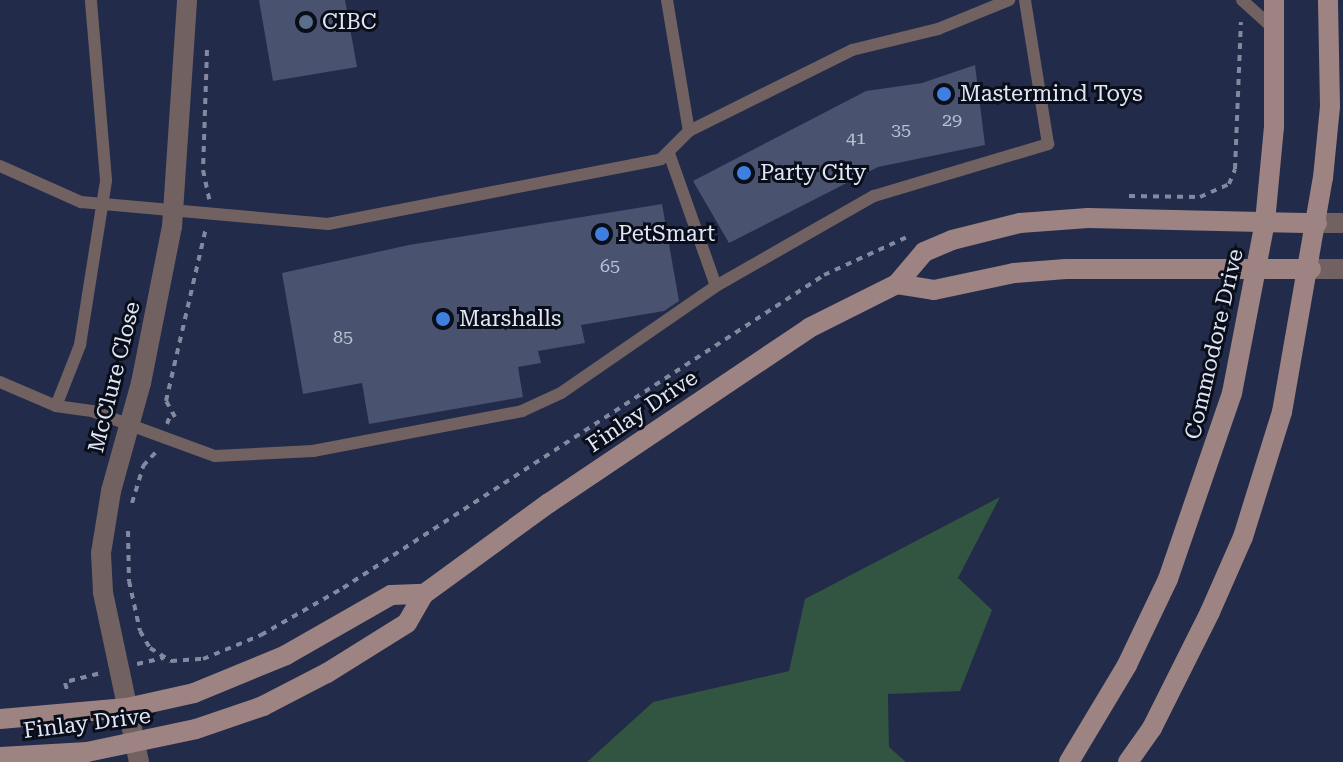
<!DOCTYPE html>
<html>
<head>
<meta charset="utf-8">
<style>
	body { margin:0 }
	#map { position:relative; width:1343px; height:762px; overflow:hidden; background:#1c243c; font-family:"Roboto Serif",serif }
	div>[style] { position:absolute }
	.built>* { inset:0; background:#222b4a }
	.forest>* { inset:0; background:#325541 }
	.building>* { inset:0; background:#49526e }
	.path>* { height:4px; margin-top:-2px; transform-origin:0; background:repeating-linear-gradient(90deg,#83899e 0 6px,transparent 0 12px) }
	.lane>* { height:12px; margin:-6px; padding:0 6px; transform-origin:6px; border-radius:6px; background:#716160 }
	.street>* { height:20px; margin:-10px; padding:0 10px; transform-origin:10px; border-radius:10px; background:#716160 }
	.secondary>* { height:20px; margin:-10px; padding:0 10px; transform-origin:10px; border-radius:10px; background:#9d8382 }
	.dots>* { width:22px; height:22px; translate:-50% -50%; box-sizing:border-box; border:4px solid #0a0e19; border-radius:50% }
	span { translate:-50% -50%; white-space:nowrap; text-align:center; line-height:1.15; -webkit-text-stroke:6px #0a0e19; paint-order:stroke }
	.number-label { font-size:18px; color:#bac1d5 }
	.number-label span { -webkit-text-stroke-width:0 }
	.poi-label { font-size:22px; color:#e0e6f7 }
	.left { translate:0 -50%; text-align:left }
	.street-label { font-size:22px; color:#e0e6f7 }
</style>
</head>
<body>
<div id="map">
	<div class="built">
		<div style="clip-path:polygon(0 0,1343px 0,1343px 762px,906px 762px,889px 747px,888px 693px,958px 578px,999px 497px,789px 671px,653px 702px,587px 762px,0 762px)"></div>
	</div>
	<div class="forest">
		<div style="clip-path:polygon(1000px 497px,958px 578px,992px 610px,960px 691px,888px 694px,889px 747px,906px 762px,587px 762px,653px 702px,789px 671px,805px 599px)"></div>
	</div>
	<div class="building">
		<div style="clip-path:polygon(259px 0,345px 0,357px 67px,273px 81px)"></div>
		<div style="clip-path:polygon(975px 65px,985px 145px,878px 167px,729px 243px,693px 181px,866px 91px,922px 83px)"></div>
		<div style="clip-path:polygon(662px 204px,679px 301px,664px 311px,581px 325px,585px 343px,538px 351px,541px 363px,518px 367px,523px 397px,369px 424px,362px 383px,303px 394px,282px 273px,409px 245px)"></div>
	</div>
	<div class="path">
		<div style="left:207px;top:50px;width:120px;rotate:91.9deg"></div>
		<div style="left:203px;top:170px;width:30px;rotate:78deg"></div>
		<div style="left:1129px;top:196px;width:71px;rotate:0.8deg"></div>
		<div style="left:1200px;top:197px;width:32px;rotate:-24deg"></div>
		<div style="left:1229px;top:184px;width:16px;rotate:-68deg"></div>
		<div style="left:1235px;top:169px;width:147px;rotate:-87.7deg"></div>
		<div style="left:175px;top:417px;width:18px;rotate:-119deg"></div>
		<div style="left:166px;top:401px;width:178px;rotate:-77deg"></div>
		<div style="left:167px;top:424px;width:12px;rotate:-70deg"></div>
		<div style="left:132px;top:503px;width:39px;rotate:-73deg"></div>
		<div style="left:143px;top:466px;width:21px;rotate:-47deg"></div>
		<div style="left:128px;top:531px;width:50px;rotate:88.9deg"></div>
		<div style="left:129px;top:581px;width:51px;rotate:77.6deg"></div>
		<div style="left:140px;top:631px;width:20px;rotate:60deg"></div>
		<div style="left:150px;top:648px;width:25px;rotate:32deg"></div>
		<div style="left:171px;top:661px;width:32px;rotate:-4deg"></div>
		<div style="left:203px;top:659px;width:63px;rotate:-22.5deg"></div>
		<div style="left:261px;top:635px;width:95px;rotate:-29.8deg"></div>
		<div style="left:343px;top:588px;width:574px;rotate:-33.05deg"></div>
		<div style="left:824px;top:275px;width:94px;rotate:-24.6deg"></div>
		<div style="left:137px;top:664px;width:27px;rotate:-13deg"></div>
		<div style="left:69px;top:681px;width:34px;rotate:-14deg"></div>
		<div style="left:65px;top:683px;width:10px;rotate:73deg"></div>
	</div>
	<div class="lane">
		<div style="left:667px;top:0;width:133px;rotate:80.5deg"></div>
		<div style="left:1242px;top:0;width:43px;rotate:42.2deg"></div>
		<div style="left:0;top:166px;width:89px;rotate:24deg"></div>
		<div style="left:81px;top:202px;width:248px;rotate:5.1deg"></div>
		<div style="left:328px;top:224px;width:339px;rotate:-11deg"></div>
		<div style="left:661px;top:159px;width:40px;rotate:-45deg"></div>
		<div style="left:689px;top:131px;width:182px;rotate:-26.4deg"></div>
		<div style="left:852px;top:50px;width:89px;rotate:-13.7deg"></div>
		<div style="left:938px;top:29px;width:77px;rotate:-22.2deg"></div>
		<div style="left:716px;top:286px;width:182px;rotate:-29.7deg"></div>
		<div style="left:874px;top:196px;width:182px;rotate:-16.6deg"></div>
		<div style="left:1048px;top:144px;width:146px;rotate:-99.1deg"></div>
		<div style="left:0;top:382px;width:61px;rotate:23.2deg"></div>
		<div style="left:56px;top:406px;width:36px;rotate:8deg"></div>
		<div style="left:92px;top:411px;width:131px;rotate:20.1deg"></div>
		<div style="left:215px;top:456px;width:98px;rotate:-2.9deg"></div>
		<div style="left:313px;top:451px;width:213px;rotate:-10.8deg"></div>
		<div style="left:522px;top:411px;width:43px;rotate:-24.8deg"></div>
		<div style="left:561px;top:393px;width:188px;rotate:-34.6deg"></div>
		<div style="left:716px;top:286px;width:138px;rotate:-109.5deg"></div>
		<div style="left:56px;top:406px;width:66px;rotate:-68.5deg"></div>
		<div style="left:80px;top:345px;width:167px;rotate:-81deg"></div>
		<div style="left:106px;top:180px;width:181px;rotate:-94.8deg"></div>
	</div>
	<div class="street">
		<div style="left:1317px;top:223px;width:26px"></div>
		<div style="left:1311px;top:269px;width:32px"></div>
		<div style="left:139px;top:762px;width:174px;rotate:-102deg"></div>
		<div style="left:103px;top:592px;width:39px;rotate:-93deg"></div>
		<div style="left:101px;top:553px;width:63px;rotate:-80.8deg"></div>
		<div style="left:111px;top:491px;width:112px;rotate:-74.5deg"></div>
		<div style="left:141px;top:383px;width:159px;rotate:-78.8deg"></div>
		<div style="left:172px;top:227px;width:227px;rotate:-86.2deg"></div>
	</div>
	<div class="secondary">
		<div style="left:897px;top:284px;width:37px;rotate:9deg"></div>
		<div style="left:934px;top:290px;width:82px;rotate:-12deg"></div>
		<div style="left:1014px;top:273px;width:52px;rotate:-4.4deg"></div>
		<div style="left:1066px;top:269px;width:245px"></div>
		<div style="left:0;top:719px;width:127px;rotate:-5deg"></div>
		<div style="left:127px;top:708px;width:69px;rotate:-12.6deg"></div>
		<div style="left:194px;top:693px;width:100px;rotate:-22.4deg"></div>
		<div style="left:286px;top:655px;width:121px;rotate:-29.7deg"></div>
		<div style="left:391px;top:595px;width:33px;rotate:-2deg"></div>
		<div style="left:0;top:757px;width:87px;rotate:-3.3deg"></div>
		<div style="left:87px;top:752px;width:111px;rotate:-11.9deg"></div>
		<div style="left:196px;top:729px;width:71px;rotate:-18.9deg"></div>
		<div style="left:263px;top:706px;width:72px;rotate:-27.3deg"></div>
		<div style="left:327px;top:673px;width:94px;rotate:-32deg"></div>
		<div style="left:407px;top:623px;width:34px;rotate:-60deg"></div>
		<div style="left:424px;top:594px;width:155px;rotate:-36.1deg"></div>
		<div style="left:549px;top:503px;width:313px;rotate:-33.9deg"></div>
		<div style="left:809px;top:328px;width:98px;rotate:-26.6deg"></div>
		<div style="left:897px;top:284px;width:42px;rotate:-49.8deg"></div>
		<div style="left:924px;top:252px;width:30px;rotate:-23deg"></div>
		<div style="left:952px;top:240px;width:70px;rotate:-14deg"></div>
		<div style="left:1020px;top:223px;width:68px;rotate:-4.2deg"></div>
		<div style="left:1088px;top:218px;width:229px;rotate:1.3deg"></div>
		<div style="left:1069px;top:762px;width:113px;rotate:-59.1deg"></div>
		<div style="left:1127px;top:665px;width:95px;rotate:-64.5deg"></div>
		<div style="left:1168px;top:579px;width:197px;rotate:-71deg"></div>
		<div style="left:1232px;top:393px;width:174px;rotate:-79.1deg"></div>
		<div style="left:1265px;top:222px;width:95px;rotate:-84.6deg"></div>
		<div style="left:1274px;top:127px;width:127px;rotate:-90deg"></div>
		<div style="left:1128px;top:762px;width:42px;rotate:-54.8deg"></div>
		<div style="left:1152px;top:728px;width:130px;rotate:-63.4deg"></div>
		<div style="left:1210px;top:612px;width:82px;rotate:-66.3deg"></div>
		<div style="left:1243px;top:537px;width:131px;rotate:-72.7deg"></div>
		<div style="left:1282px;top:412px;width:238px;rotate:-80.1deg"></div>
		<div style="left:1323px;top:178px;width:72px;rotate:-84.4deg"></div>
		<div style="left:1330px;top:106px;width:106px;rotate:-91.1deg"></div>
	</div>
	<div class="dots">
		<div style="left:306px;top:22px;background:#5c6f8a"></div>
		<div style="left:944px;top:94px;background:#3f7fe0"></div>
		<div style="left:744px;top:173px;background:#3f7fe0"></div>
		<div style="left:602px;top:234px;background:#3f7fe0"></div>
		<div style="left:443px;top:319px;background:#3f7fe0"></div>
	</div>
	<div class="number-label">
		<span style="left:952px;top:120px">29</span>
		<span style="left:901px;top:130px">35</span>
		<span style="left:856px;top:138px">41</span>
		<span style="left:610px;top:266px">65</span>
		<span style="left:343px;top:337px">85</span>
	</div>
	<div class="poi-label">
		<span class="left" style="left:322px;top:22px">CIBC</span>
		<span class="left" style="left:960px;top:94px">Mastermind Toys</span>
		<span class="left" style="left:760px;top:173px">Party City</span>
		<span class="left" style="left:618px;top:234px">PetSmart</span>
		<span class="left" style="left:459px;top:319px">Marshalls</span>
	</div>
	<div class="street-label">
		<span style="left:1214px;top:344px;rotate:-77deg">Commodore Drive</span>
		<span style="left:114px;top:377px;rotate:-76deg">McClure Close</span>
		<span style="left:642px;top:411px;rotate:-34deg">Finlay Drive</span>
		<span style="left:87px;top:723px;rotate:-7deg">Finlay Drive</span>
	</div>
</div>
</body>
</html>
